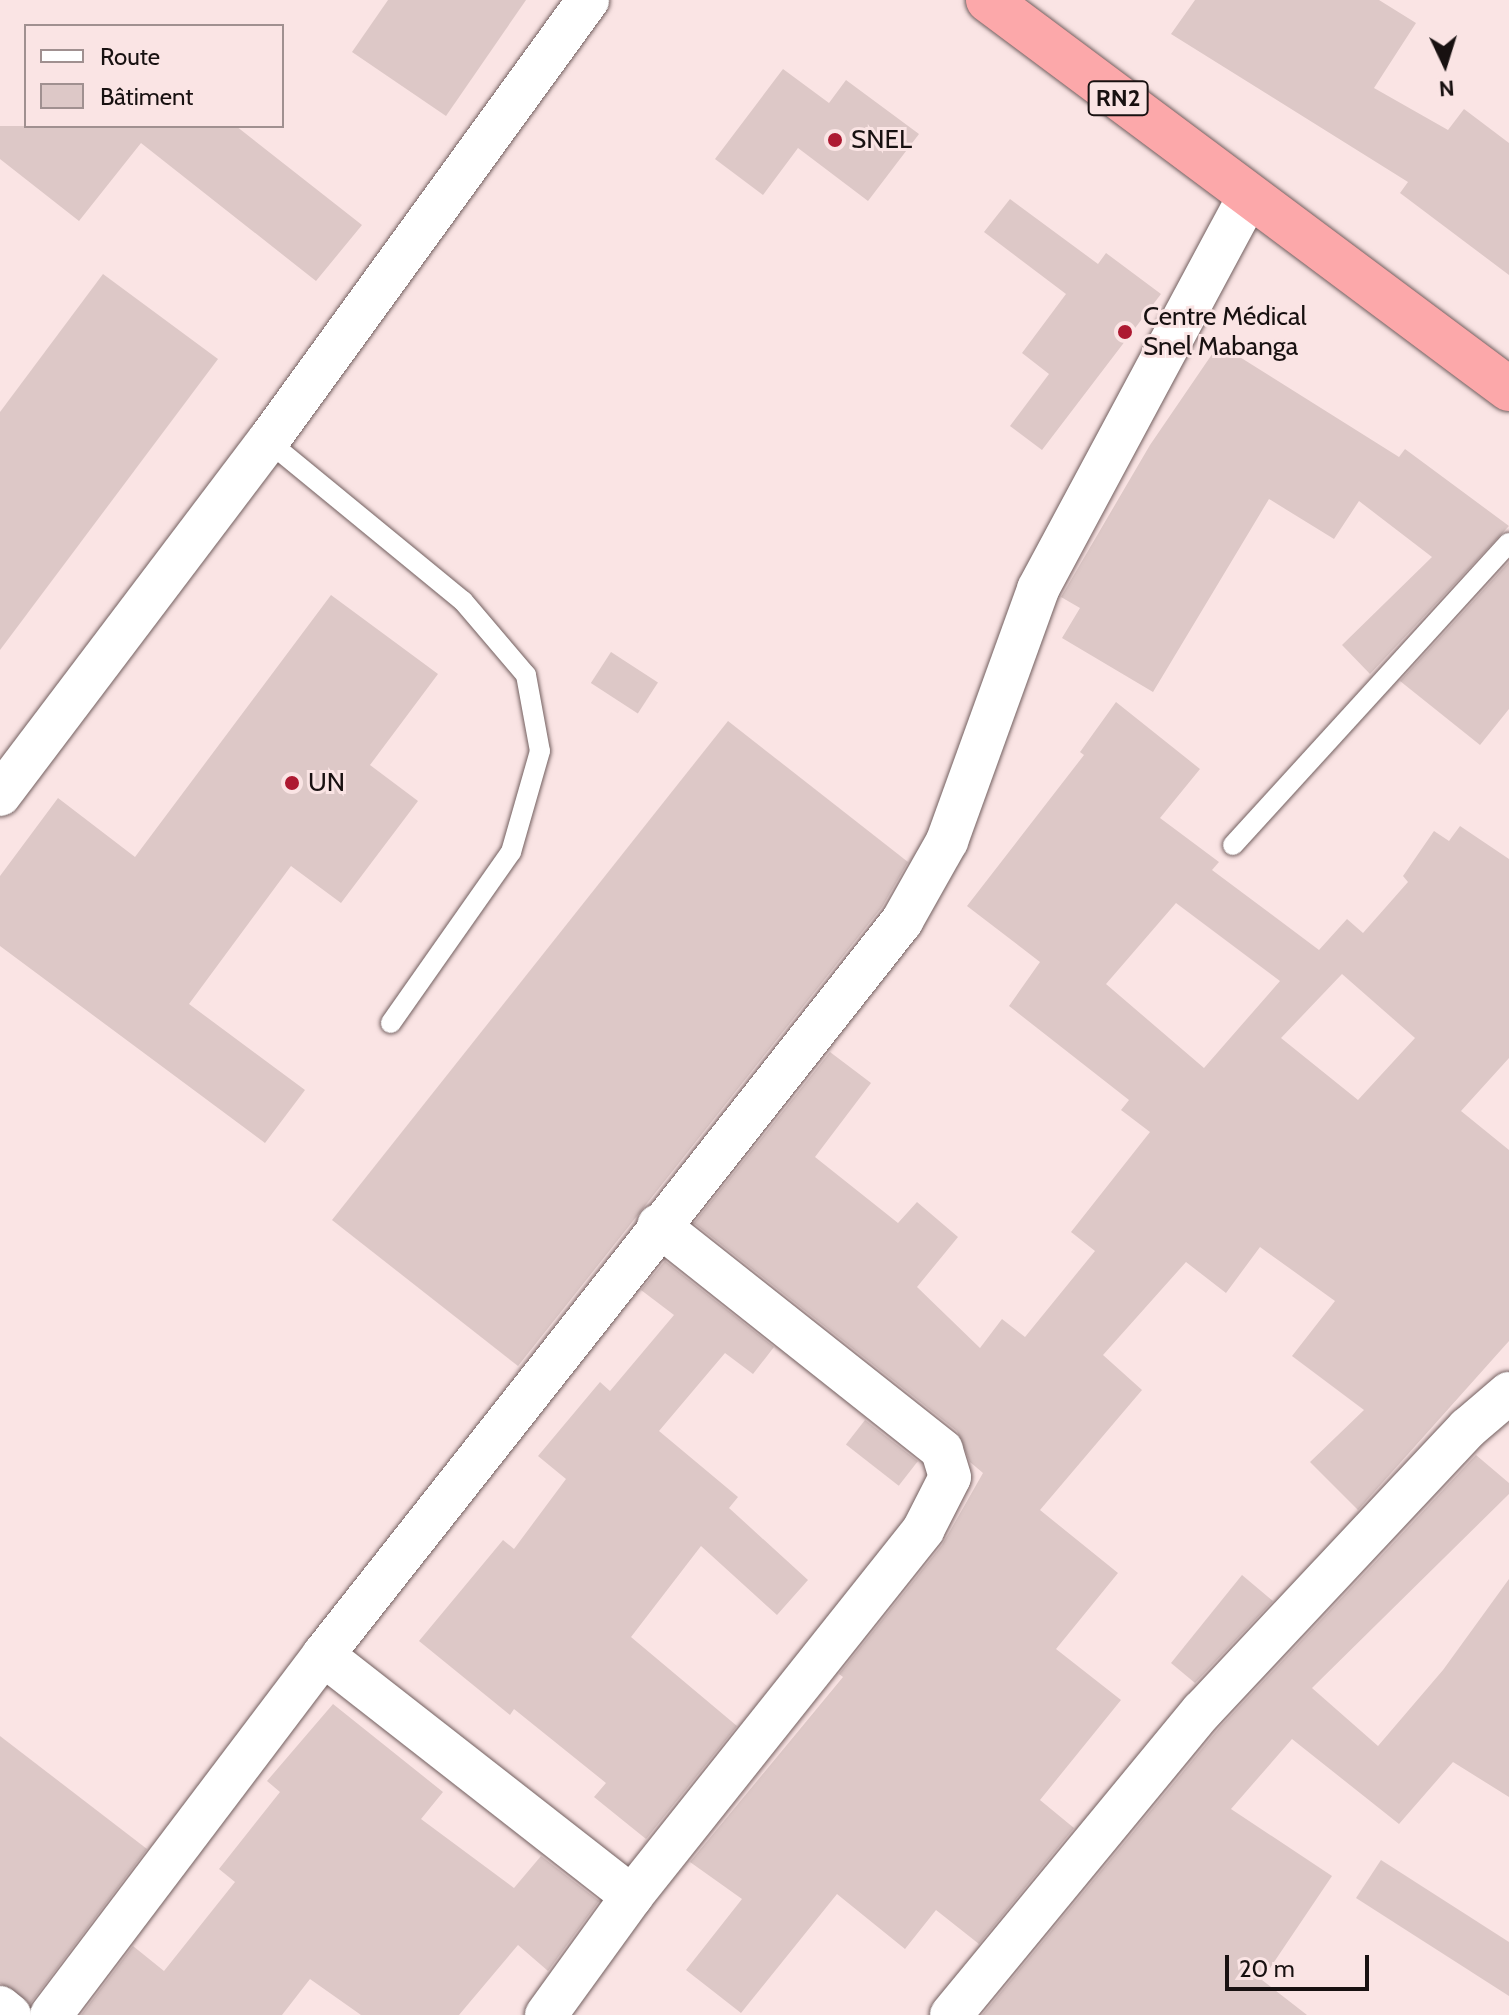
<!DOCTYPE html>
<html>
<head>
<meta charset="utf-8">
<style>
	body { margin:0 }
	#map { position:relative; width:1509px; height:2015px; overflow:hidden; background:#fae4e4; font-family:Cabin,sans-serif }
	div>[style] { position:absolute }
	.building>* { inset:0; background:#ddc8c7; transform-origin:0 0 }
	.roads { filter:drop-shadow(0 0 2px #725f5f) drop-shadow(0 0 2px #725f5f) }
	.service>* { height:20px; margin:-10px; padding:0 10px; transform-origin:10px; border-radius:10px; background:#fff }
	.minor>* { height:42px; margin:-21px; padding:0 21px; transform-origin:21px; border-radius:21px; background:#fff }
	.trunk>* { height:44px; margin:-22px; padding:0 22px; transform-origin:22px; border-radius:22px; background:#fca8aa }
	.dots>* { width:22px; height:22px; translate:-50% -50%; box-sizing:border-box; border:4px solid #fae4e4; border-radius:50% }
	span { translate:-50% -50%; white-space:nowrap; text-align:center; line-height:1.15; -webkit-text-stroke:6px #fae4e4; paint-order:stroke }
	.shield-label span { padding:2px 6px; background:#fae4e4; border:2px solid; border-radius:6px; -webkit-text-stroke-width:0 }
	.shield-label { font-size:24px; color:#181111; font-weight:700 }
	.poi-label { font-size:26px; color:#181111 }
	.left { translate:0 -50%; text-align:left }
	.legend { position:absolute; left:24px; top:24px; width:260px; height:104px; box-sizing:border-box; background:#fae4e4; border:2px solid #a09090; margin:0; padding:10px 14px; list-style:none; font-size:24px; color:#181111 }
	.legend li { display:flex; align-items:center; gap:16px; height:40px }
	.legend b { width:40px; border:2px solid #a09090 }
	.north { position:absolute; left:1405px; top:24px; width:80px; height:80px; -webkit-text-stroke:6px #fae4e4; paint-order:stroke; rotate:176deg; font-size:22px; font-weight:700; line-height:32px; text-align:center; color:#181111 }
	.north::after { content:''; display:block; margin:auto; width:28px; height:36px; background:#181111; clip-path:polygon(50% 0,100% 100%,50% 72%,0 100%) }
	.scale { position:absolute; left:1225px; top:1955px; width:144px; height:36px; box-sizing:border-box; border:4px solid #181111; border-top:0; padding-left:10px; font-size:24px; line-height:28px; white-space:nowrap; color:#181111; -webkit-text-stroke:6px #fae4e4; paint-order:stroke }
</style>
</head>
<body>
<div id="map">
	<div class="building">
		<div style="clip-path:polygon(388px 0,526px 0,446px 116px,352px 52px)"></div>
		<div style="clip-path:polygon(1195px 0,1379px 0,1416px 23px,1374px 88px,1448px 130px,1464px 109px,1509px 143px,1509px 275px,1400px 193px,1408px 182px,1171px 34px)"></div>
		<div style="clip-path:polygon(783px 69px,829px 103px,846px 80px,919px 134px,868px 201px,798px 148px,763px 195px,715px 159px)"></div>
		<div style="clip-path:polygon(0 126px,236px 126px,362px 225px,316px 281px,141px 143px,79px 221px,0 159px)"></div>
		<div style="clip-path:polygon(1010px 199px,1098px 264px,1106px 253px,1161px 294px,1042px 450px,1010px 426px,1049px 374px,1022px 353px,1066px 294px,984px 232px)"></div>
		<div style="clip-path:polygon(103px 274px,218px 359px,0 650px,0 412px)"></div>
		<div style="clip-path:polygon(1219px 344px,1399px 457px,1405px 449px,1509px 526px,1370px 674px,1342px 645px,1432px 557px,1359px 501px,1334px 539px,1269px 499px,1153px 692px,1062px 638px,1080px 608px,1061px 597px,1150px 445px)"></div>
		<div style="clip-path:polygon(1509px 562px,1509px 709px,1480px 745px,1400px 681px)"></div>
		<div style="clip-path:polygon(331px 595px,438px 674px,370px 765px,418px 801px,341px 903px,291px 866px,189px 1004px,305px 1090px,265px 1143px,0 946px,0 876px,58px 798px,135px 857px)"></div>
		<div style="left:611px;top:652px;width:56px;height:37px;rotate:33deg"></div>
		<div style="clip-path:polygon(evenodd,1116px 702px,1200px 769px,1160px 818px,1219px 862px,1212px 870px,1319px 950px,1347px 919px,1363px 933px,1408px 882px,1403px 876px,1434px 831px,1449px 841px,1460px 826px,1509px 859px,1509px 1058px,1461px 1111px,1509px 1150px,1509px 1341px,1358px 1510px,1310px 1462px,1364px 1410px,1292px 1356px,1335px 1301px,1260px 1247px,1226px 1293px,1186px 1262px,1103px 1355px,1142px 1390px,1040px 1510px,1118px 1573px,1056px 1649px,1121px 1700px,1040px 1800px,1074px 1828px,979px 1944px,936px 1910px,905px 1949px,837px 1894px,741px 2013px,686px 1970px,742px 1899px,690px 1862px,843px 1677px,839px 1674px,942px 1545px,983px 1473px,970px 1462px,957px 1431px,694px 1223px,830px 1052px,871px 1083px,815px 1157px,898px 1223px,917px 1202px,958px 1237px,917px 1287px,980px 1348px,1002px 1319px,1025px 1337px,1095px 1251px,1071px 1232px,1150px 1132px,1121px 1110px,1129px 1100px,1009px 1006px,1040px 962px,967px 906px,1084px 755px,1080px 752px,1116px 702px,1176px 903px,1280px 981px,1204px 1068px,1106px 984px,1176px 903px,1116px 702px,1342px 974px,1415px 1038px,1358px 1100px,1281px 1038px,1342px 974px)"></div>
		<div style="clip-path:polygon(728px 721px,908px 862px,882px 907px,518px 1366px,332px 1220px)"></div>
		<div style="clip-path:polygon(665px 1261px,774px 1347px,753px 1374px,725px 1353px,659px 1431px,738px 1497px,729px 1508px,808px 1580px,777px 1615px,701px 1546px,631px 1637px,737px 1726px,646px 1839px,594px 1797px,606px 1783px,514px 1709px,510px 1715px,419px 1641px,503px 1540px,514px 1549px,566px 1479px,538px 1456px,600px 1382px,610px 1391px,674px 1315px,641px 1290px)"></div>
		<div style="left:865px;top:1420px;width:67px;height:31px;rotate:38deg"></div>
		<div style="clip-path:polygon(1476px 1455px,1509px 1483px,1509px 1494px,1312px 1688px,1378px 1746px,1443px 1670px,1509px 1579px,1509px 1797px,1453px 1762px,1399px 1824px,1292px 1739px,1231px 1809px,1332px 1876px,1262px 1980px,1307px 2015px,982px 2015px,1220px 1727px)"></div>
		<div style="clip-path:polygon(1242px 1575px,1273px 1601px,1195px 1683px,1171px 1663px)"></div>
		<div style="clip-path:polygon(333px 1704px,443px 1792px,421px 1819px,514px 1888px,541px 1856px,599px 1901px,548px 1971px,518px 1945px,459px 2015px,361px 2015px,310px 1979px,282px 2015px,81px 2015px,133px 1946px,164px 1971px,235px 1882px,219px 1869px,280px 1792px,267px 1781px)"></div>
		<div style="clip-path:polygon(0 1736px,147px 1849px,30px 2004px,0 1983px)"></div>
		<div style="clip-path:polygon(1381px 1860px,1509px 1942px,1509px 1996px,1356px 1898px)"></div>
	</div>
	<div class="roads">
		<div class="service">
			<div style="left:268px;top:441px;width:252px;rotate:39.4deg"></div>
			<div style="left:463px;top:601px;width:97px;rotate:49.6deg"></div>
			<div style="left:526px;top:675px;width:77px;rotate:79.6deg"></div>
			<div style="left:540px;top:751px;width:105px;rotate:106deg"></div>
			<div style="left:511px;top:852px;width:209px;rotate:125.1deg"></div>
			<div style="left:1233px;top:845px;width:409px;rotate:-47.6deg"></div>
		</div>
		<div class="minor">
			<div style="left:0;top:795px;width:444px;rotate:-52.9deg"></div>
			<div style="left:268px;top:441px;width:545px;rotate:-54.03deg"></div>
			<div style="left:323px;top:1655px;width:392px;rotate:38deg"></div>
			<div style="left:0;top:2007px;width:13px;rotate:39deg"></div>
			<div style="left:51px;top:2015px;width:451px;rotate:-52.9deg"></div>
			<div style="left:323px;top:1655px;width:935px;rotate:-51.73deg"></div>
			<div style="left:902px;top:921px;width:92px;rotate:-60.6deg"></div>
			<div style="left:947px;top:841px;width:268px;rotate:-70.1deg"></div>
			<div style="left:1038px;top:589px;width:447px;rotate:-61.8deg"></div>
			<div style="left:546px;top:2015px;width:147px;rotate:-54.1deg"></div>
			<div style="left:632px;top:1896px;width:468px;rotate:-51.5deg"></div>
			<div style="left:923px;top:1530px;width:59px;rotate:-63deg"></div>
			<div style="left:950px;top:1477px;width:28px;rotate:-107deg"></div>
			<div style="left:942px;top:1450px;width:362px;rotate:-141.6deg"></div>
			<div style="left:951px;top:2015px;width:394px;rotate:-50.5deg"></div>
			<div style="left:1202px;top:1711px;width:388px;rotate:-46.8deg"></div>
			<div style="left:1468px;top:1428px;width:54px;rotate:-40.5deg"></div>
		</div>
		<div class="trunk">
			<div style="left:988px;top:0;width:650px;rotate:36.75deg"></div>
		</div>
	</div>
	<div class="dots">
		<div style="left:835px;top:140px;background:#ad1931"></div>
		<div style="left:1125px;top:332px;background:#ad1931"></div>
		<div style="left:292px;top:783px;background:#ad1931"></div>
	</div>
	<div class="shield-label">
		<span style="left:1118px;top:98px">RN2</span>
	</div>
	<div class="poi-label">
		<span class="left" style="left:851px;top:140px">SNEL</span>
		<span class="left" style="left:1143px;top:332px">Centre Médical<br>Snel Mabanga</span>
		<span class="left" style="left:308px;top:783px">UN</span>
	</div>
	<ul class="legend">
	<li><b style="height:10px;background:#fff"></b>Route</li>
	<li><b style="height:22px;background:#ddc8c7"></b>Bâtiment</li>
	</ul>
	<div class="north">N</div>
	<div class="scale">20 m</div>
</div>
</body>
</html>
